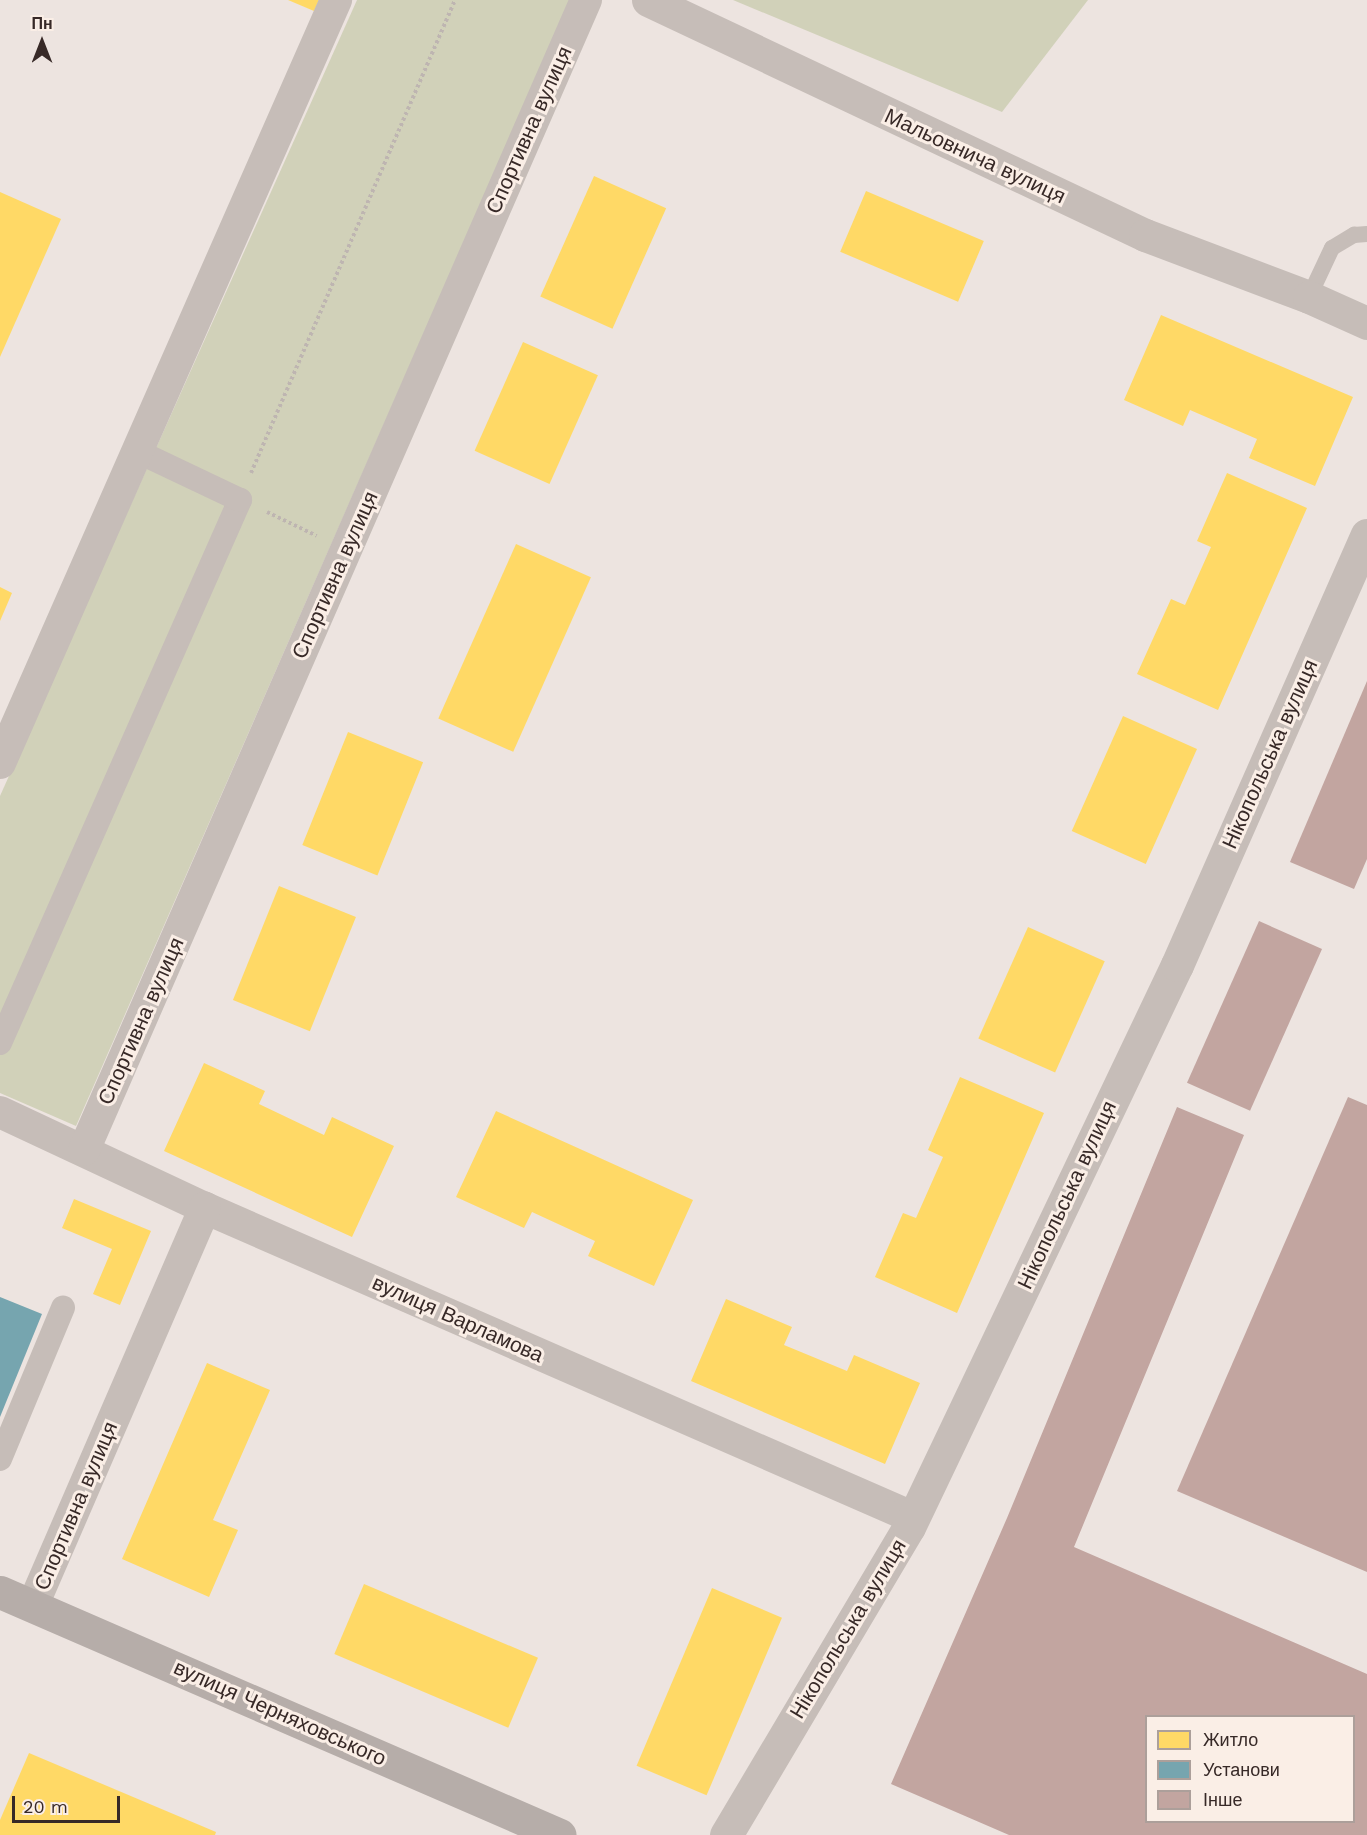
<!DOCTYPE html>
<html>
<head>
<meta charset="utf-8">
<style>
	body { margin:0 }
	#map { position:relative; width:1367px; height:1835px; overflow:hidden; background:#ede4e0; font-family:"Work Sans",sans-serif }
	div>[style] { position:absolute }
	.green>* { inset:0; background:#d1d1b9 }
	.homes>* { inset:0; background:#ffd966; transform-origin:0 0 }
	.public>* { inset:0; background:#76a5af }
	.building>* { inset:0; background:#c2a5a0; transform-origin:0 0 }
	.path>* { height:4px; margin-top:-2px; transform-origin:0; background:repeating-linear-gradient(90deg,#beb5b1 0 3px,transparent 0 6px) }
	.service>* { height:16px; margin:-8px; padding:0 8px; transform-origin:8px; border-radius:8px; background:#c6bdb8 }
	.pedestrian>* { height:24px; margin:-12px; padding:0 12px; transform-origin:12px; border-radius:12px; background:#c6bdb8 }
	.minor>* { height:32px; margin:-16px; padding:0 16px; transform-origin:16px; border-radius:16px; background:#c6bdb8 }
	.tertiary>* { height:33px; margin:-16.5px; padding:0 16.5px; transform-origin:16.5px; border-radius:16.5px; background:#c6bdb8 }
	.secondary>* { height:33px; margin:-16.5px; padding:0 16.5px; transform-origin:16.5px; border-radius:16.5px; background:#b6ada9 }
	span { translate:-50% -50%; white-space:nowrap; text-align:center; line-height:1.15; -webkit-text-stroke:6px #faeee6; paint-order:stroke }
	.street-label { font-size:21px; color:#372927 }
	.legend { position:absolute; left:1145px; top:1715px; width:210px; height:108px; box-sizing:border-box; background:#faeee6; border:2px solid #ac9f9a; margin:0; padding:8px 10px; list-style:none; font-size:18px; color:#372927 }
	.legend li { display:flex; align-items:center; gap:12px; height:30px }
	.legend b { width:30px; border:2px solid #ac9f9a }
	.north { position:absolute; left:12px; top:12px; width:60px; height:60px; -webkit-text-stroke:4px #faeee6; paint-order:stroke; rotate:0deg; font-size:16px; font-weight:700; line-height:24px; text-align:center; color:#372927 }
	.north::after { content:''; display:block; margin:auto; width:21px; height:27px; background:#372927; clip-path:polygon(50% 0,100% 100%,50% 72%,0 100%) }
	.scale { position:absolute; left:12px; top:1796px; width:108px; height:27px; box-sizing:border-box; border:3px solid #372927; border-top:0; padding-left:8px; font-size:18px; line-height:21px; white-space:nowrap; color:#372927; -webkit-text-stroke:4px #faeee6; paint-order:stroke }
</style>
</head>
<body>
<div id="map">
	<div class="green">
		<div style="clip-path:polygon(357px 0,570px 0,76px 1126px,0 1093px,0 796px)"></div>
		<div style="clip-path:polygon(733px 0,1088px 0,1002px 112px)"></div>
	</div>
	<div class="homes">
		<div style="clip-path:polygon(288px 0,319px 0,314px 11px)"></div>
		<div style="left:594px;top:176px;width:79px;height:132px;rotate:24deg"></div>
		<div style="left:866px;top:191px;width:128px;height:66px;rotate:23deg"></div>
		<div style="clip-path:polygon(0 192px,61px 219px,0 357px)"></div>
		<div style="clip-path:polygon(1161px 315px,1353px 397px,1315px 486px,1249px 458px,1257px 439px,1190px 410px,1183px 426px,1124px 400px)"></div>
		<div style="left:523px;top:342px;width:82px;height:119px;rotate:24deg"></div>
		<div style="clip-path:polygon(1227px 473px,1307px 508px,1218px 710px,1137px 674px,1171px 599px,1185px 605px,1211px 547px,1197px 541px)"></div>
		<div style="left:516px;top:544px;width:82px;height:191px;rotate:24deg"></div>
		<div style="clip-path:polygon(0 587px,12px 593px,0 621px)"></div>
		<div style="left:1123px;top:716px;width:81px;height:126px;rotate:24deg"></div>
		<div style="left:348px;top:732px;width:81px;height:122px;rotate:22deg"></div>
		<div style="left:279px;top:886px;width:83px;height:123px;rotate:22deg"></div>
		<div style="left:1028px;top:927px;width:84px;height:122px;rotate:24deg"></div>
		<div style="clip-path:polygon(204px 1063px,265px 1091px,259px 1104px,324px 1135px,332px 1117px,394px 1146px,352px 1237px,164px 1151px)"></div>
		<div style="clip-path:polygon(960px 1077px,1044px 1113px,957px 1313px,875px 1277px,903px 1213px,916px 1218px,943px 1157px,928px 1150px)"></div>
		<div style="clip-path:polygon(496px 1111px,693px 1200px,654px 1286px,588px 1256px,595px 1241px,532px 1212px,524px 1228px,456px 1197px)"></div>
		<div style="clip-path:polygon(74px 1199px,151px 1231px,120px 1305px,93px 1294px,112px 1249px,62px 1228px)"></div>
		<div style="clip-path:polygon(726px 1299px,792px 1327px,784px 1345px,847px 1371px,854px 1355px,920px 1383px,885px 1464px,691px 1381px)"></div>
		<div style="clip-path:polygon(207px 1363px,270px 1390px,213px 1520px,238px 1530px,209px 1597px,122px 1559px)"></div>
		<div style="left:364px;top:1584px;width:189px;height:76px;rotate:23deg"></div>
		<div style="left:712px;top:1588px;width:76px;height:193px;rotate:23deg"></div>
		<div style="clip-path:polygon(29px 1753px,216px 1832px,215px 1835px,0 1835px,0 1820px)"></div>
	</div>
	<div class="public">
		<div style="clip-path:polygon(0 1297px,42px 1314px,0 1417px)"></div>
	</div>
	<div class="building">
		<div style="clip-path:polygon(1367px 681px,1367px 859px,1354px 889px,1290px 862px)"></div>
		<div style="left:1259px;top:921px;width:69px;height:177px;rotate:24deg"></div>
		<div style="clip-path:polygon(1348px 1097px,1367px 1105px,1367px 1572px,1177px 1491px)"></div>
		<div style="clip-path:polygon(evenodd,1177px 1107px,1244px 1135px,1074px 1547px,1367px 1674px,1367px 1835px,1009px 1835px,891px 1784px,1007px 1518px,1177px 1107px,1146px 1716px,1354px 1716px,1354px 1822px,1146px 1822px,1146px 1716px)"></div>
	</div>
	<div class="path">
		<div style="left:251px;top:473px;width:515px;rotate:-66.67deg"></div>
		<div style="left:267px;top:512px;width:55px;rotate:25.6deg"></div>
	</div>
	<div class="service">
		<div style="left:1309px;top:297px;width:54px;rotate:-64.9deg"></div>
		<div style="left:1332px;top:248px;width:26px;rotate:-31deg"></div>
		<div style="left:1354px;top:235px;width:13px;rotate:-4deg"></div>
	</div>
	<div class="pedestrian">
		<div style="left:0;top:1043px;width:594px;rotate:-66.16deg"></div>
		<div style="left:240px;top:500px;width:114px;rotate:-154.6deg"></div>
		<div style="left:0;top:1459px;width:164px;rotate:-67.4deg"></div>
	</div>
	<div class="minor">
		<div style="left:0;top:763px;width:834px;rotate:-66.23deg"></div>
		<div style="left:0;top:1112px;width:226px;rotate:25.1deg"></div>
		<div style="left:205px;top:1208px;width:764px;rotate:23.61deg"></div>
		<div style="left:905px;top:1514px;width:14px;rotate:73deg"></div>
		<div style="left:84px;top:1150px;width:1255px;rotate:-66.42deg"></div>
		<div style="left:33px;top:1605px;width:433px;rotate:-66.6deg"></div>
	</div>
	<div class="tertiary">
		<div style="left:648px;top:0;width:550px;rotate:25.31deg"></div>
		<div style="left:1145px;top:235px;width:175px;rotate:20.7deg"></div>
		<div style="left:1309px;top:297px;width:64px;rotate:24.1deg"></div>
		<div style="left:726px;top:1835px;width:358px;rotate:-59.3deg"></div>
		<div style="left:909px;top:1527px;width:623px;rotate:-64.51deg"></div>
		<div style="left:1177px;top:965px;width:470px;rotate:-66.2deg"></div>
	</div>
	<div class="secondary">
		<div style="left:0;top:1592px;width:610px;rotate:23.46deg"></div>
	</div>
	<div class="street-label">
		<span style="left:529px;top:130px;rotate:-66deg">Спортивна вулиця</span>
		<span style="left:975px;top:156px;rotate:25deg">Мальовнича вулиця</span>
		<span style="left:335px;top:575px;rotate:-66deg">Спортивна вулиця</span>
		<span style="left:1270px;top:754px;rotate:-66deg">Нікопольська вулиця</span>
		<span style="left:141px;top:1021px;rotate:-66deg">Спортивна вулиця</span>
		<span style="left:1067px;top:1195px;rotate:-65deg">Нікопольська вулиця</span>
		<span style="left:458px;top:1319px;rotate:24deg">вулиця Варламова</span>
		<span style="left:76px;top:1506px;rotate:-67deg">Спортивна вулиця</span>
		<span style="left:848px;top:1629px;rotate:-59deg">Нікопольська вулиця</span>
		<span style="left:280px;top:1713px;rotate:24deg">вулиця Черняховського</span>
	</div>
	<ul class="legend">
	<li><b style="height:16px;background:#ffd966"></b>Житло</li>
	<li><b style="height:16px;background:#76a5af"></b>Установи</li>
	<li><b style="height:16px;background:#c2a5a0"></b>Інше</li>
	</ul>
	<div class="north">Пн</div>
	<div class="scale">20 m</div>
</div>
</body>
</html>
